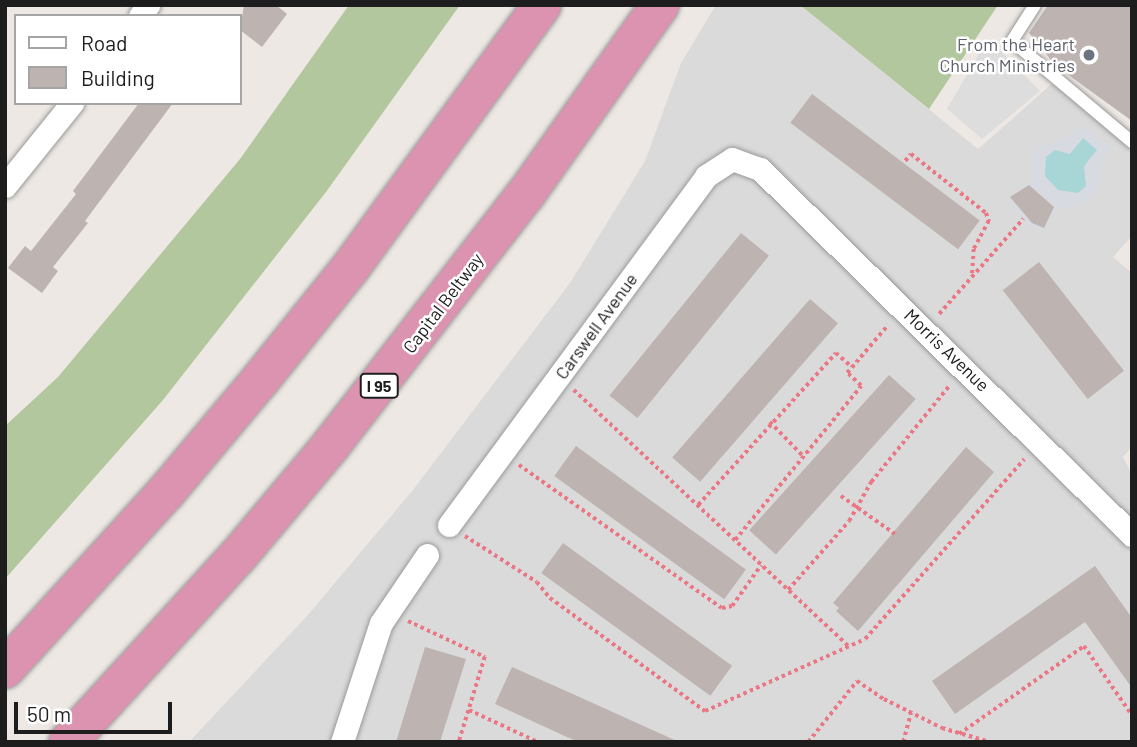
<!DOCTYPE html>
<html>
<head>
<meta charset="utf-8">
<style>
	body { margin:0 }
	#map { position:relative; width:1137px; height:747px; overflow:hidden; background:#ede8e3; font-family:Barlow,sans-serif }
	div>[style] { position:absolute }
	.residential>* { inset:0; background:#dadada }
	.forest>* { inset:0; background:#b2c79d }
	.parking>* { inset:0; background:#ddd }
	.plaza>* { inset:0; background:#d8dae2 }
	.water>* { inset:0; background:#a8d5d6 }
	.building>* { inset:0; background:#bdb3b1; transform-origin:0 0 }
	.path>* { height:3.5px; margin-top:-1.75px; transform-origin:0; background:repeating-linear-gradient(90deg,#ea7783 0 3.5px,transparent 0 7px) }
	.roads { filter:drop-shadow(0 0 2px #9a9a9a) drop-shadow(0 0 2px #9a9a9a) }
	.service>* { height:12px; margin:-6px; padding:0 6px; transform-origin:6px; border-radius:6px; background:#fff }
	.minor>* { height:23px; margin:-11.5px; padding:0 11.5px; transform-origin:11.5px; border-radius:11.5px; background:#fff }
	.motorway>* { height:38px; margin:-19px; padding:0 19px; transform-origin:19px; border-radius:19px; background:#dc93b0 }
	.dots>* { width:19px; height:19px; translate:-50% -50%; box-sizing:border-box; border:4px solid #fff; border-radius:50% }
	span { translate:-50% -50%; white-space:nowrap; text-align:center; line-height:1.15; -webkit-text-stroke:5px #fff; paint-order:stroke }
	.shield-label span { padding:2px 5px; background:#fff; border:2px solid; border-radius:5px; -webkit-text-stroke-width:0 }
	.shield-label { font-size:16px; color:#1d1d1d; font-weight:700 }
	.worship-label { font-size:18px; color:#5b616d }
	.right { translate:-100% -50%; text-align:right }
	.street-label { font-size:18px; color:#1d1d1d }
	.frame { position:absolute; inset:0; border:7px solid #1d1d1d; pointer-events:none }
	.legend { position:absolute; left:14px; top:14px; width:228px; height:91px; box-sizing:border-box; background:#fff; border:2px solid #a5a5a5; margin:0; padding:9px 12px; list-style:none; font-size:21px; color:#1d1d1d }
	.legend li { display:flex; align-items:center; gap:14px; height:35px }
	.legend b { width:35px; border:2px solid #a5a5a5 }
	.scale { position:absolute; left:14px; top:702px; width:158px; height:32px; box-sizing:border-box; border:4px solid #1d1d1d; border-top:0; padding-left:9px; font-size:21px; line-height:24px; white-space:nowrap; color:#1d1d1d; -webkit-text-stroke:5px #fff; paint-order:stroke }
</style>
</head>
<body>
<div id="map">
	<div class="residential">
		<div style="clip-path:polygon(716px 5px,800px 5px,978px 149px,1055px 81px,1132px 149px,1132px 236px,1113px 257px,1132px 273px,1132px 446px,1123px 457px,1132px 475px,1132px 742px,189px 742px,307px 616px,413px 490px,570px 283px,645px 161px,681px 63px)"></div>
	</div>
	<div class="forest">
		<div style="clip-path:polygon(349px 5px,460px 5px,326px 192px,163px 400px,5px 579px,5px 426px,58px 377px,240px 159px)"></div>
		<div style="clip-path:polygon(800px 5px,998px 5px,929px 109px)"></div>
	</div>
	<div class="parking">
		<div style="clip-path:polygon(988px 38px,1040px 91px,982px 139px,947px 109px)"></div>
	</div>
	<div class="plaza">
		<div style="clip-path:polygon(evenodd,1083px 125px,1110px 148px,1100px 167px,1100px 186px,1083px 205px,1055px 209px,1044px 231px,1030px 225px,1009px 200px,1031px 181px,1031px 161px,1038px 147px,1064px 139px,1083px 125px,1061px 151px,1087px 172px,1073px 194px,1058px 190px,1061px 151px)"></div>
	</div>
	<div class="water">
		<div style="clip-path:polygon(1083px 138px,1097px 150px,1084px 166px,1086px 186px,1078px 193px,1058px 190px,1045px 176px,1046px 157px,1055px 150px,1070px 154px)"></div>
	</div>
	<div class="building">
		<div style="clip-path:polygon(244px 5px,276px 5px,287px 14px,262px 47px,240px 30px)"></div>
		<div style="clip-path:polygon(1048px 5px,1132px 5px,1132px 121px,1056px 66px,1029px 33px)"></div>
		<div style="left:812px;top:94px;width:210px;height:36px;rotate:37deg"></div>
		<div style="clip-path:polygon(139px 103px,173px 103px,85px 221px,88px 223px,53px 267px,58px 271px,42px 293px,8px 268px,25px 246px,31px 251px,76px 194px,73px 191px)"></div>
		<div style="clip-path:polygon(1029px 185px,1054px 207px,1044px 228px,1032px 223px,1010px 197px)"></div>
		<div style="left:741px;top:233px;width:36px;height:209px;rotate:39deg"></div>
		<div style="left:1039px;top:262px;width:138px;height:46px;rotate:52deg"></div>
		<div style="left:810px;top:299px;width:37px;height:210px;rotate:41deg"></div>
		<div style="left:889px;top:375px;width:36px;height:209px;rotate:42deg"></div>
		<div style="left:576px;top:446px;width:210px;height:37px;rotate:36deg"></div>
		<div style="clip-path:polygon(966px 447px,994px 472px,858px 631px,836px 611px,839px 608px,833px 603px)"></div>
		<div style="left:563px;top:543px;width:209px;height:37px;rotate:36deg"></div>
		<div style="clip-path:polygon(1095px 566px,1132px 618px,1132px 688px,1085px 622px,955px 714px,932px 681px)"></div>
		<div style="clip-path:polygon(425px 647px,466px 659px,440px 742px,396px 742px)"></div>
		<div style="clip-path:polygon(512px 667px,575px 695px,679px 742px,578px 742px,495px 704px)"></div>
	</div>
	<div class="path">
		<div style="left:905px;top:161px;width:9px;rotate:-49deg"></div>
		<div style="left:911px;top:154px;width:95px;rotate:38.2deg"></div>
		<div style="left:986px;top:213px;width:9px;rotate:69deg"></div>
		<div style="left:989px;top:221px;width:32px;rotate:118deg"></div>
		<div style="left:974px;top:249px;width:28px;rotate:94deg"></div>
		<div style="left:939px;top:314px;width:127px;rotate:-48.5deg"></div>
		<div style="left:574px;top:390px;width:376px;rotate:43deg"></div>
		<div style="left:770px;top:422px;width:47px;rotate:45.9deg"></div>
		<div style="left:519px;top:465px;width:248px;rotate:35.2deg"></div>
		<div style="left:722px;top:608px;width:10px;rotate:-11deg"></div>
		<div style="left:732px;top:606px;width:50px;rotate:-54.7deg"></div>
		<div style="left:841px;top:496px;width:66px;rotate:35.1deg"></div>
		<div style="left:698px;top:505px;width:205px;rotate:-47.8deg"></div>
		<div style="left:836px;top:353px;width:21px;rotate:41deg"></div>
		<div style="left:465px;top:536px;width:85px;rotate:32.6deg"></div>
		<div style="left:537px;top:582px;width:21px;rotate:51deg"></div>
		<div style="left:550px;top:598px;width:192px;rotate:36.1deg"></div>
		<div style="left:705px;top:711px;width:175px;rotate:-24.2deg"></div>
		<div style="left:865px;top:639px;width:240px;rotate:-48.5deg"></div>
		<div style="left:735px;top:540px;width:199px;rotate:-50.7deg"></div>
		<div style="left:861px;top:386px;width:19px;rotate:-137deg"></div>
		<div style="left:847px;top:373px;width:63px;rotate:-49.5deg"></div>
		<div style="left:788px;top:590px;width:92px;rotate:-48.5deg"></div>
		<div style="left:849px;top:521px;width:45px;rotate:-60.6deg"></div>
		<div style="left:871px;top:482px;width:124px;rotate:-50.9deg"></div>
		<div style="left:408px;top:621px;width:85px;rotate:25.1deg"></div>
		<div style="left:485px;top:657px;width:89px;rotate:107deg"></div>
		<div style="left:469px;top:710px;width:76px;rotate:24.9deg"></div>
		<div style="left:959px;top:734px;width:153px;rotate:-35.1deg"></div>
		<div style="left:1084px;top:646px;width:84px;rotate:55.2deg"></div>
		<div style="left:808px;top:742px;width:78px;rotate:-51.2deg"></div>
		<div style="left:857px;top:681px;width:32px;rotate:34deg"></div>
		<div style="left:884px;top:699px;width:65px;rotate:26.6deg"></div>
		<div style="left:942px;top:728px;width:50px;rotate:16.3deg"></div>
		<div style="left:903px;top:742px;width:30px;rotate:-75deg"></div>
	</div>
	<div class="roads">
		<div class="service">
			<div style="left:1035px;top:5px;width:43px;rotate:122.6deg"></div>
			<div style="left:1012px;top:41px;width:157px;rotate:40.1deg"></div>
		</div>
		<div class="minor">
			<div style="left:140px;top:16px;width:14px;rotate:-54deg"></div>
			<div style="left:5px;top:186px;width:107px;rotate:-51.1deg"></div>
			<div style="left:449px;top:525px;width:433px;rotate:-53.6deg"></div>
			<div style="left:706px;top:176px;width:31px;rotate:-33deg"></div>
			<div style="left:732px;top:159px;width:30px;rotate:20deg"></div>
			<div style="left:760px;top:169px;width:522px;rotate:44.53deg"></div>
			<div style="left:342px;top:742px;width:125px;rotate:-71.9deg"></div>
			<div style="left:381px;top:623px;width:82px;rotate:-55.9deg"></div>
		</div>
		<div class="motorway">
			<div style="left:5px;top:669px;width:241px;rotate:-47.7deg"></div>
			<div style="left:167px;top:491px;width:146px;rotate:-50deg"></div>
			<div style="left:261px;top:379px;width:144px;rotate:-51.2deg"></div>
			<div style="left:351px;top:267px;width:324px;rotate:-53.9deg"></div>
			<div style="left:68px;top:742px;width:252px;rotate:-47.6deg"></div>
			<div style="left:238px;top:556px;width:145px;rotate:-50deg"></div>
			<div style="left:331px;top:445px;width:318px;rotate:-52.2deg"></div>
			<div style="left:526px;top:194px;width:232px;rotate:-54.7deg"></div>
		</div>
	</div>
	<div class="dots">
		<div style="left:1089px;top:55px;background:#6b7280"></div>
	</div>
	<div class="shield-label">
		<span style="left:379px;top:386px">I 95</span>
	</div>
	<div class="worship-label">
		<span class="right" style="left:1075px;top:55px">From the Heart<br>Church Ministries</span>
	</div>
	<div class="street-label">
		<span style="left:443px;top:303px;rotate:-53deg">Capital Beltway</span>
		<span style="left:596px;top:326px;rotate:-54deg">Carswell Avenue</span>
		<span style="left:947px;top:350px;rotate:44deg">Morris Avenue</span>
	</div>
	<div class="frame"></div>
	<ul class="legend">
	<li><b style="height:9px;background:#fff"></b>Road</li>
	<li><b style="height:19px;background:#bdb3b1"></b>Building</li>
	</ul>
	<div class="scale">50 m</div>
</div>
</body>
</html>
